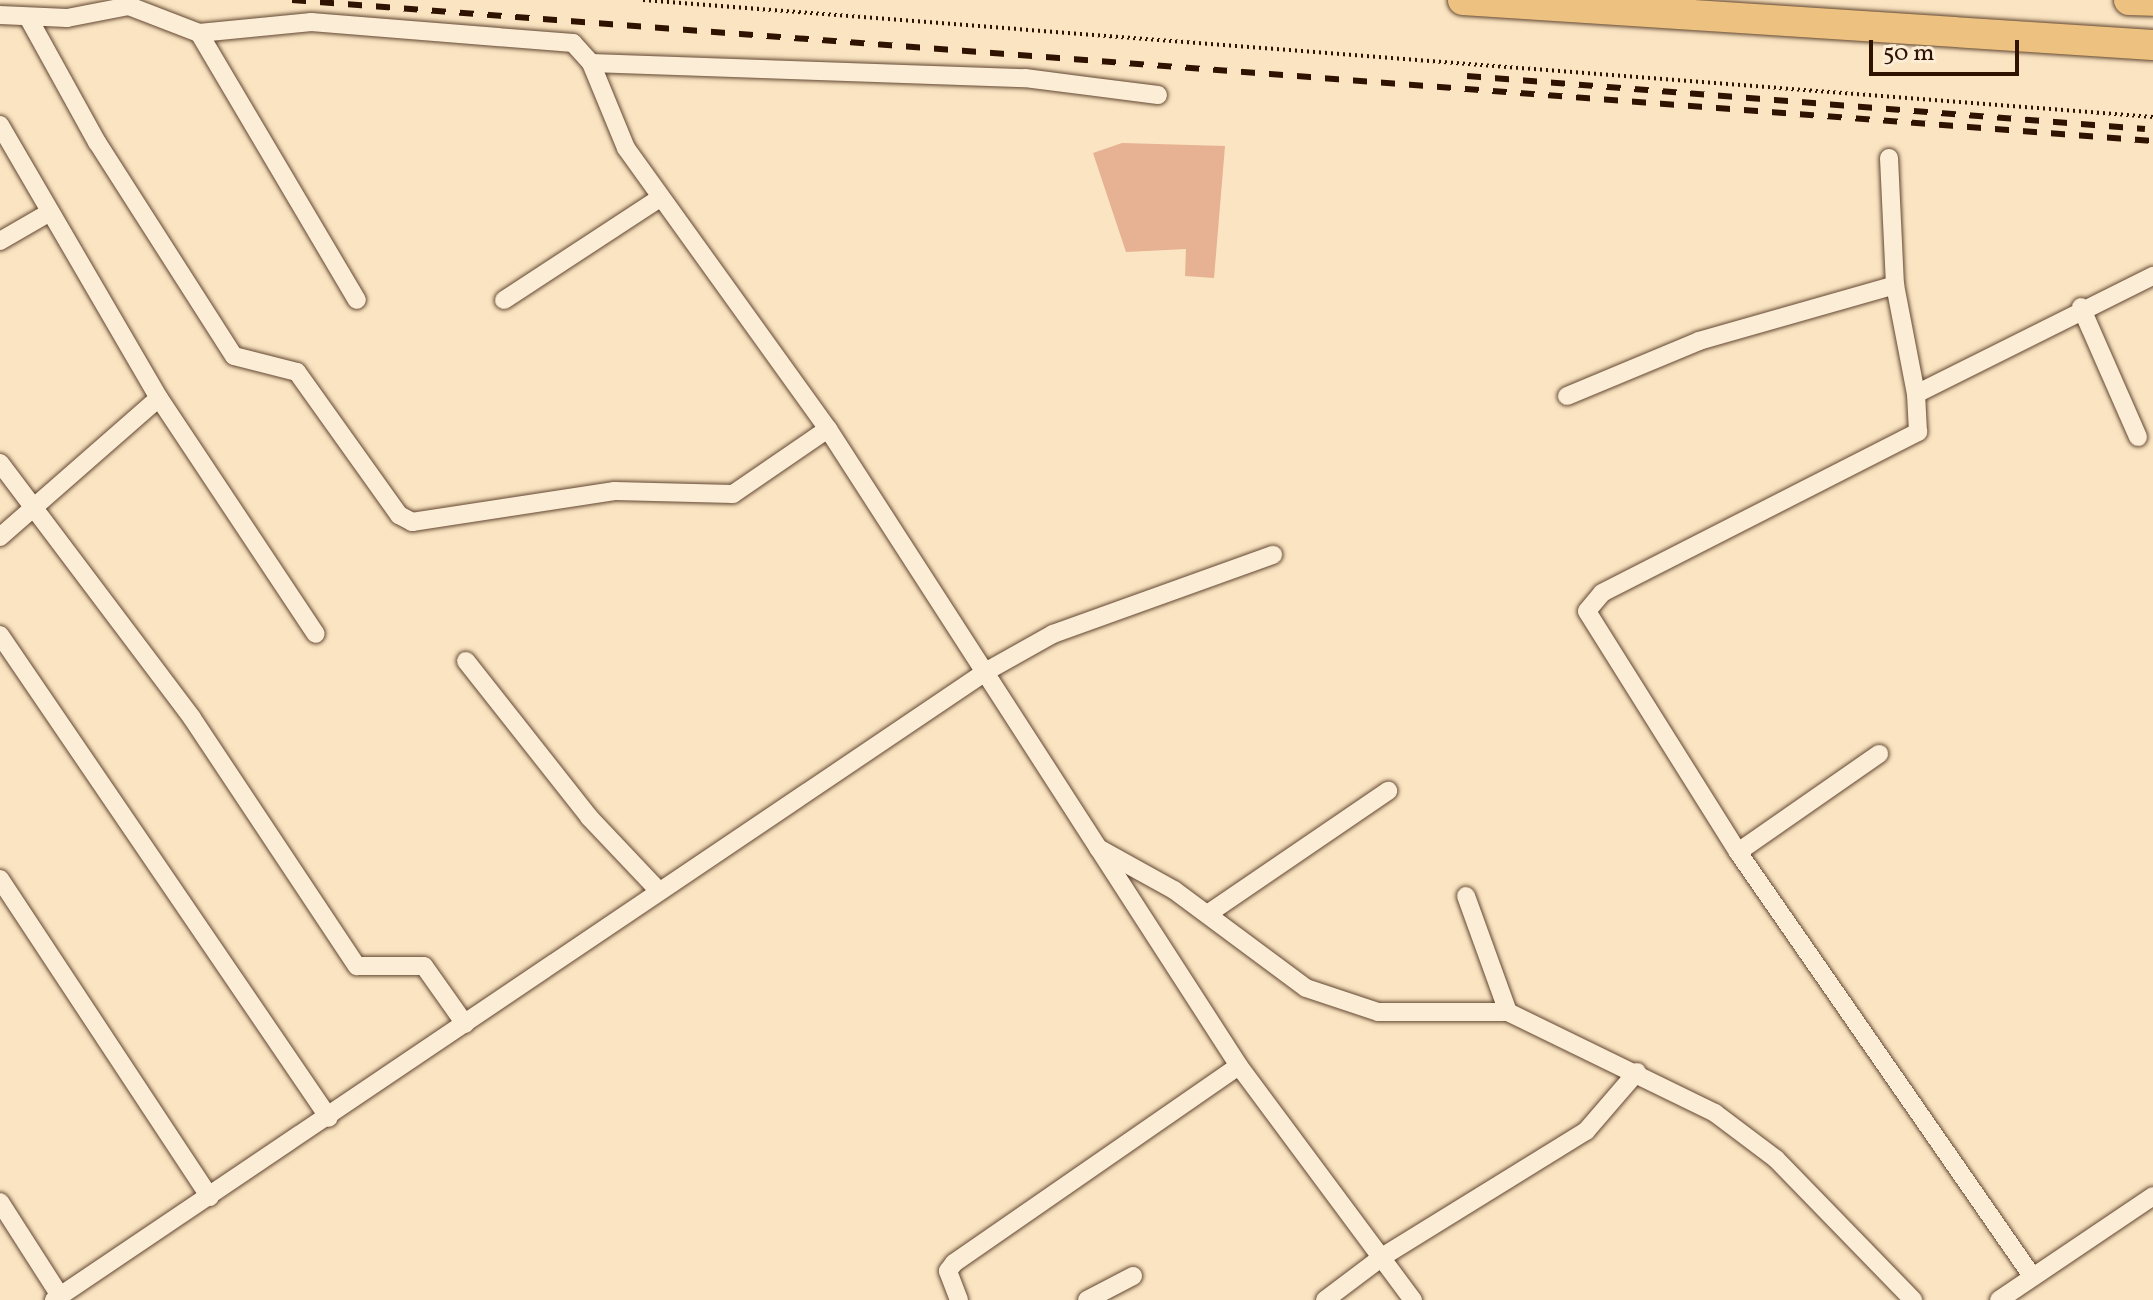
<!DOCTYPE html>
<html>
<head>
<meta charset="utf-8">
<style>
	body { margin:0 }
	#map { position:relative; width:2153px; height:1300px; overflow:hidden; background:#fae4c1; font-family:Vollkorn,serif }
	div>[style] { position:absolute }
	.building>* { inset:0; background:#e7b193 }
	.path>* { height:4px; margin-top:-2px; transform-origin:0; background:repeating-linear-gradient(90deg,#301201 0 2px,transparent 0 6px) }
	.roads { filter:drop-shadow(0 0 2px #624631) drop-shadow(0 0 2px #624631) }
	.minor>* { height:18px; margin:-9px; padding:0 9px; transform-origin:9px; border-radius:9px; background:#fcedd7 }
	.trunk>* { height:30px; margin:-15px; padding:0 15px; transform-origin:15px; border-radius:15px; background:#edc280 }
	.rail>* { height:6px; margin-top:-3px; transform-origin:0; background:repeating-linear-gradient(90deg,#301201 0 14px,transparent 0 28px) }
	span { translate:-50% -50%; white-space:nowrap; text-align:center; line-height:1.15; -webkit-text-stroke:6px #fcedd7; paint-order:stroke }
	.scale { position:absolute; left:1869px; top:40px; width:150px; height:36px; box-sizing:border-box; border:4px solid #301201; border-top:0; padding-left:10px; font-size:24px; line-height:28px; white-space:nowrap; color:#301201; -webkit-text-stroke:6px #fcedd7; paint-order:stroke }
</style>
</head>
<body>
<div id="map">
	<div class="building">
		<div style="clip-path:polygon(1122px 143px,1225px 146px,1214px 278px,1185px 276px,1186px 249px,1126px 252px,1093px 153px)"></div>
	</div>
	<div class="path">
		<div style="left:643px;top:0;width:1515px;rotate:4.43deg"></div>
	</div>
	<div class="roads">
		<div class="minor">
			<div style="left:0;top:15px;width:67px;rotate:2.6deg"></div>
			<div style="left:67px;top:18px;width:63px;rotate:-11deg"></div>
			<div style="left:129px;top:6px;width:75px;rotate:21.1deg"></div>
			<div style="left:199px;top:33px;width:113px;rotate:-5.6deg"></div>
			<div style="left:311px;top:22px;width:263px;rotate:4.6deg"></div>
			<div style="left:573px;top:43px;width:27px;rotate:48deg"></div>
			<div style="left:591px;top:63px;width:92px;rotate:67.6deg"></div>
			<div style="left:626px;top:148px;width:346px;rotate:54.3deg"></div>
			<div style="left:828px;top:429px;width:758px;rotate:57.17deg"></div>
			<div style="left:1239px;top:1066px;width:292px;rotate:53.4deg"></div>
			<div style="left:29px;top:19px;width:141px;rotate:61.1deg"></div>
			<div style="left:97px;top:142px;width:254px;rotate:57.4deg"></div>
			<div style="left:234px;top:356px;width:65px;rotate:14.3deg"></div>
			<div style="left:297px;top:372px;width:176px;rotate:54.5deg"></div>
			<div style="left:399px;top:515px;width:15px;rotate:28deg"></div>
			<div style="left:412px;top:522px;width:205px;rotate:-8.7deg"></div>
			<div style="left:615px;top:491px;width:118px;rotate:1.5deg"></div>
			<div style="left:733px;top:494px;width:115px;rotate:-34.4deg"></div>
			<div style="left:199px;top:33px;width:310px;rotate:59.4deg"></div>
			<div style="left:591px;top:63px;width:434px;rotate:2deg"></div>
			<div style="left:1025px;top:78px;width:134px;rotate:7.3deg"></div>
			<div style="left:0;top:125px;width:316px;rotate:59.8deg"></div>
			<div style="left:159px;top:398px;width:283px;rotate:56.4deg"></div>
			<div style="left:1889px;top:158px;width:127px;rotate:87.3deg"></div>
			<div style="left:1895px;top:285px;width:111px;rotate:79.1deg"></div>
			<div style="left:0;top:241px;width:58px;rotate:-30.1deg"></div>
			<div style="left:504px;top:300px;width:186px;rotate:-33.2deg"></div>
			<div style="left:2081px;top:307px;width:142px;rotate:66.3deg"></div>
			<div style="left:1567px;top:396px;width:143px;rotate:-22.6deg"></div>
			<div style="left:1699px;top:341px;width:204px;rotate:-15.9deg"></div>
			<div style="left:0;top:463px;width:319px;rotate:53deg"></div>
			<div style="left:192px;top:718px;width:298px;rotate:56.4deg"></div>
			<div style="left:357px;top:966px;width:67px"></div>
			<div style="left:424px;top:966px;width:71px;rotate:54.7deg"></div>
			<div style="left:0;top:537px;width:211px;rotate:-41.2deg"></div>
			<div style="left:0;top:635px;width:584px;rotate:55.74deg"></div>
			<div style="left:466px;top:661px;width:199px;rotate:51.7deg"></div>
			<div style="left:589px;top:817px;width:102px;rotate:46.6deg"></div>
			<div style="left:1098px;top:848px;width:87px;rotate:28.9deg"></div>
			<div style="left:1174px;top:890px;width:164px;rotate:36.6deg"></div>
			<div style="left:1306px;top:988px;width:76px;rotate:18.4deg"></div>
			<div style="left:1378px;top:1012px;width:130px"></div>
			<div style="left:1508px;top:1012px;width:230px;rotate:26deg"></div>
			<div style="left:1715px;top:1113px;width:76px;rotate:37deg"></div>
			<div style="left:1776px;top:1159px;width:197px;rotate:45.8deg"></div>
			<div style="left:1738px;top:852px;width:172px;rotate:-34.8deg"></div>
			<div style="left:0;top:879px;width:381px;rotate:56.6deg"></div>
			<div style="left:1466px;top:896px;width:123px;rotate:70.1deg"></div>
			<div style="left:1209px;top:913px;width:217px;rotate:-34.3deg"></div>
			<div style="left:0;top:1202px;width:112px;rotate:57.4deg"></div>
			<div style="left:2032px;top:1276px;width:516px;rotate:-124.74deg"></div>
			<div style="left:1738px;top:852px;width:284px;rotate:-122.1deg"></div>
			<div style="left:1587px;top:611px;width:23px;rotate:-50deg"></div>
			<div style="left:1602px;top:593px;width:355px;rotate:-27deg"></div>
			<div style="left:1918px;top:432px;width:38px;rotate:-93deg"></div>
			<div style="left:1916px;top:394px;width:265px;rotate:-26.5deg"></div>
			<div style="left:54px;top:1300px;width:1125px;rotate:-33.99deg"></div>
			<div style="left:987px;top:671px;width:76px;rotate:-29.3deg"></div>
			<div style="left:1053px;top:634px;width:234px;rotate:-19.8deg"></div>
			<div style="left:959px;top:1300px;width:31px;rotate:-111deg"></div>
			<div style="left:948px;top:1271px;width:10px;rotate:-53deg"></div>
			<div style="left:954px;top:1263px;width:346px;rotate:-34.7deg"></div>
			<div style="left:1087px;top:1300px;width:52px;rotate:-27.6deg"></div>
			<div style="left:1325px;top:1300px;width:71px;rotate:-37deg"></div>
			<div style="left:1382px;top:1257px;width:240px;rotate:-31.7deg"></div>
			<div style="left:1586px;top:1131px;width:78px;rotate:-49.2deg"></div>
			<div style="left:1999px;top:1300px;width:186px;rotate:-34deg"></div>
		</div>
		<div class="trunk">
			<div style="left:1463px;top:0;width:691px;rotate:3.73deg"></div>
			<div style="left:2129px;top:0;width:24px;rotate:2deg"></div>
		</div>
	</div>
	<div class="rail">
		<div style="left:292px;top:0;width:1866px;rotate:4.33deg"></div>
		<div style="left:1467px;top:76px;width:680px;rotate:4.47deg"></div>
	</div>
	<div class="scale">50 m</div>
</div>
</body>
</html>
